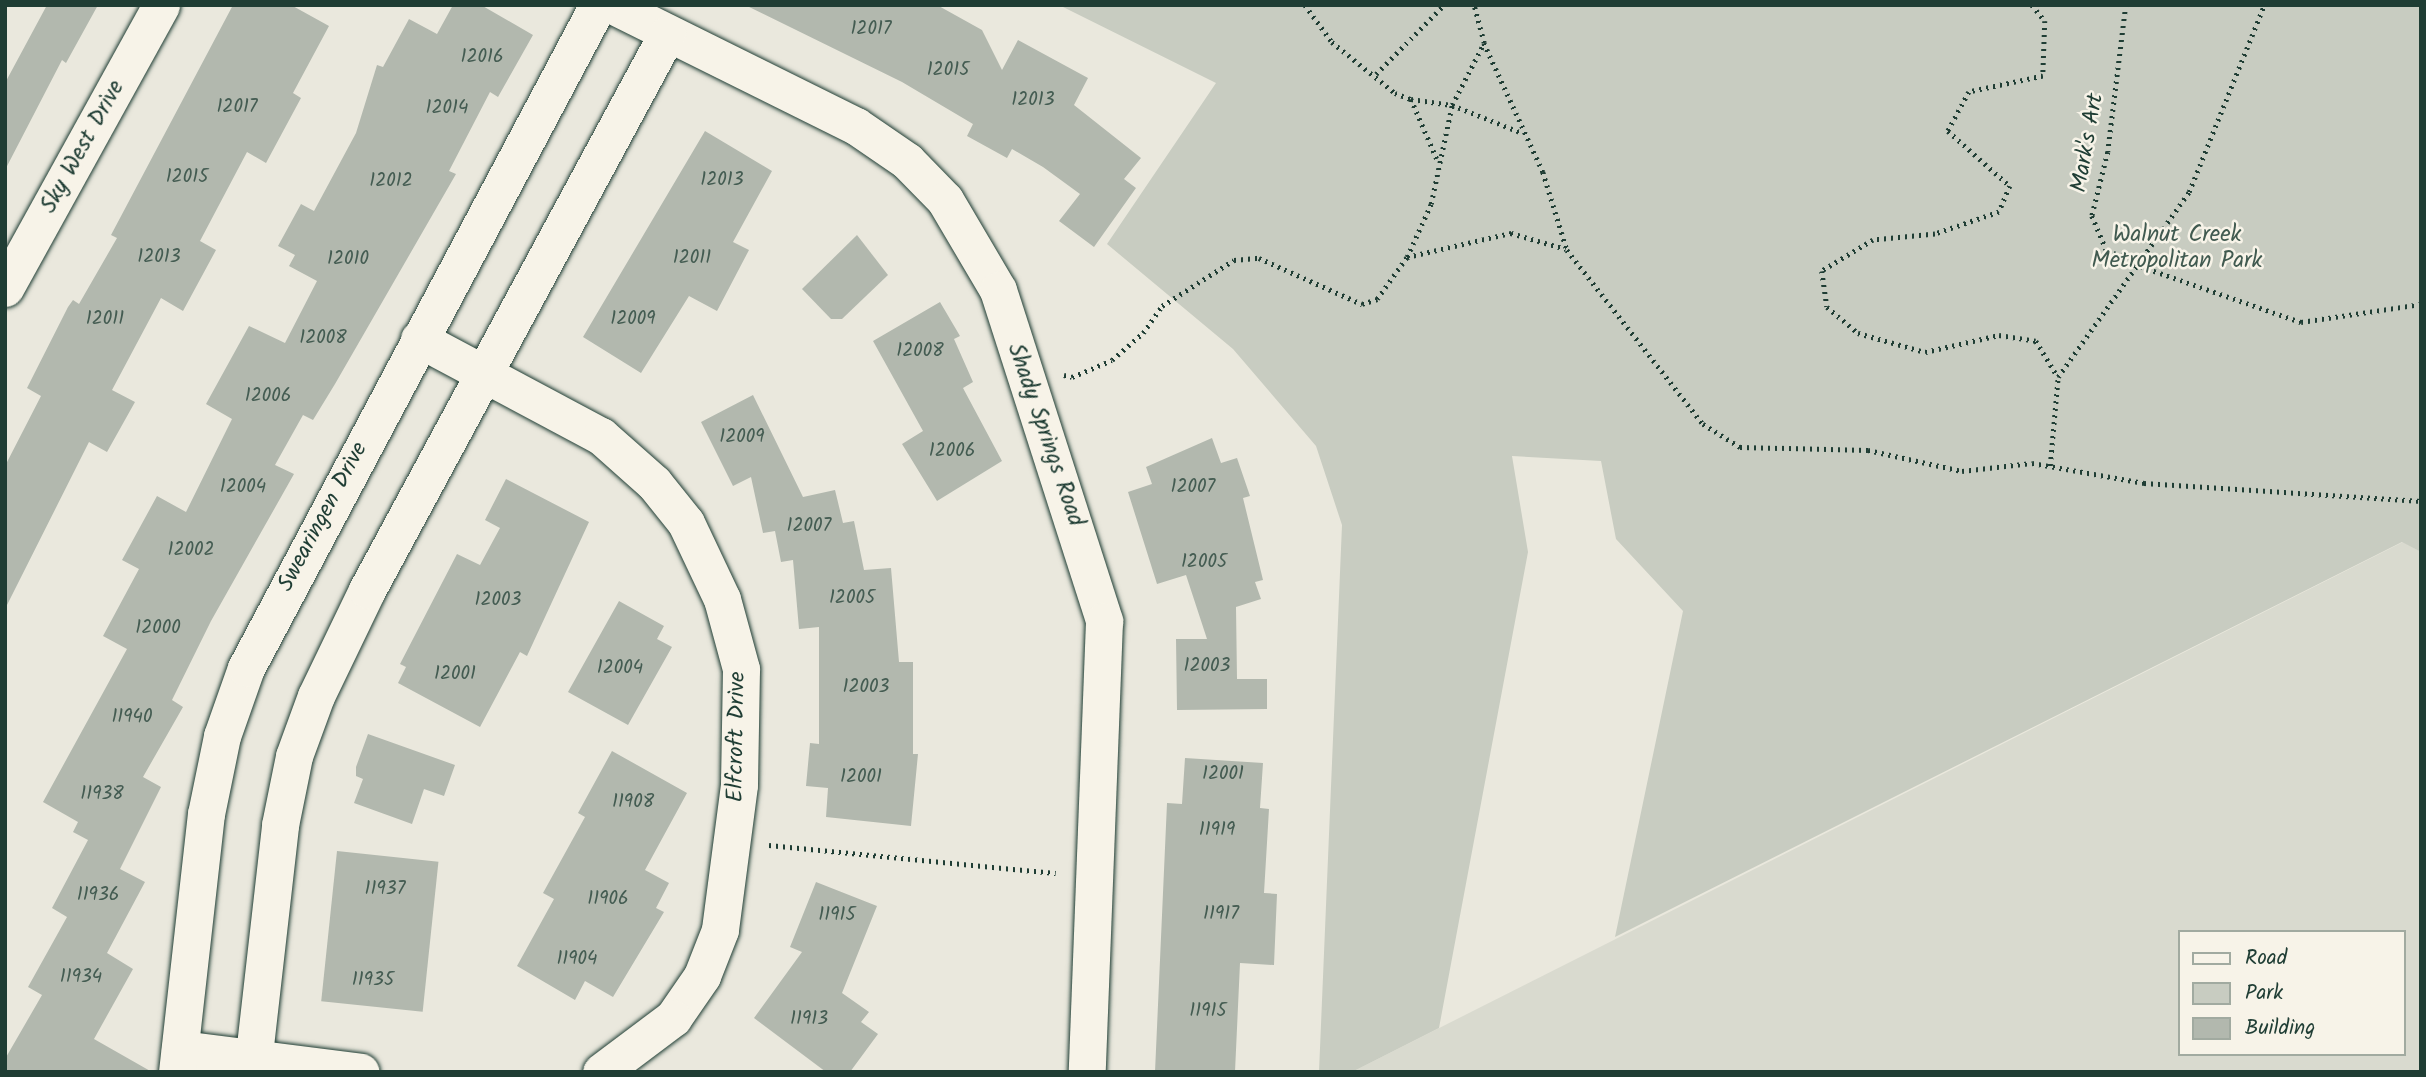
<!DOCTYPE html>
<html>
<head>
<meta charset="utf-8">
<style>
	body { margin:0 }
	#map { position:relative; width:2426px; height:1077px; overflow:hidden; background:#eae8dd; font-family:Kalam,sans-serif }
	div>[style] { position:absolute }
	.built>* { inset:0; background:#d9dacf }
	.green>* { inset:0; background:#c8ccc1 }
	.building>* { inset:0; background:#b2b8ae; transform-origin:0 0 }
	.path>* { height:4.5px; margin-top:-2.25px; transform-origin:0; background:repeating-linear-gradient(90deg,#1f3d34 0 2px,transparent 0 7px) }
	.roads { filter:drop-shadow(0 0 2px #1f3d34) drop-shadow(0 0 2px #1f3d34) }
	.minor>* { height:37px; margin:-18.5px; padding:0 18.5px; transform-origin:18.5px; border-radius:18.5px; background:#f7f3e8 }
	span { translate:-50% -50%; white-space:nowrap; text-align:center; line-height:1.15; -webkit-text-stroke:5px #f7f3e8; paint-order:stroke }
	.number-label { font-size:19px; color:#445c52 }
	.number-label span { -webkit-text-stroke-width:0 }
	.street-label { font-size:23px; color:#1f3d34 }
	.park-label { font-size:23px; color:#415a50 }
	.frame { position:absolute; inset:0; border:7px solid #1f3d34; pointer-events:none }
	.legend { position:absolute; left:2178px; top:930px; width:228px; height:126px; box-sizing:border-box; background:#f7f3e8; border:2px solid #a1aaa0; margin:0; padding:9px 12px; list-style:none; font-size:21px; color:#1f3d34 }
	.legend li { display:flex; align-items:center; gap:14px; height:35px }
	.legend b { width:35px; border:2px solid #a1aaa0 }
</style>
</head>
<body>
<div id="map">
	<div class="built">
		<div style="clip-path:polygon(evenodd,2403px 542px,2421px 552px,2421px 1072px,1352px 1072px,2403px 542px,2179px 932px,2403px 932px,2403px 1054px,2179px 1054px,2179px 932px)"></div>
	</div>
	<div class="green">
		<div style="clip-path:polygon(1059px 5px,2421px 5px,2421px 552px,2402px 542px,1615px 937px,1683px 611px,1616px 539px,1601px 461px,1512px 456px,1528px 552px,1439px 1028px,1352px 1072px,1319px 1072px,1342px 525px,1316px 446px,1233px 349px,1107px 244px,1216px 83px)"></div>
	</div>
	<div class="building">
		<div style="clip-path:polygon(47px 5px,98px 5px,66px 63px,62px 60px,5px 170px,5px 83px)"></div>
		<div style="clip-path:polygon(233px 5px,291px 5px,329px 26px,293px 93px,301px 98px,266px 163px,247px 152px,200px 241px,216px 250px,183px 311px,161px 298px,112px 390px,135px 402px,107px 452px,89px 442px,5px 609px,5px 466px,41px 396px,27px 388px,68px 307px,73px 300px,79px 304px,117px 238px,111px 235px)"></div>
		<div style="clip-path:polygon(453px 5px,481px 5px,533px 35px,498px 97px,490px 92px,449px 171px,456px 174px,335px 384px,313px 420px,303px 415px,275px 465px,294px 474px,211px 621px,172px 700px,183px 707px,143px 777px,161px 787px,120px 869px,145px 882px,107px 953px,133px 969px,94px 1039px,152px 1072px,5px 1072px,5px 1059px,42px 995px,28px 987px,67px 917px,52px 908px,88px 840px,73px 832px,78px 822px,43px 802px,127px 649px,103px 636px,139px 569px,122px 560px,157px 496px,186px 512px,232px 419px,206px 404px,249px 326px,285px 343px,317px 281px,289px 266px,295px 255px,278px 246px,301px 204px,314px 211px,356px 133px,377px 65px,383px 67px,409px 19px,437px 34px)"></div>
		<div style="clip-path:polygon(745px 5px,937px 5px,982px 30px,1002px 70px,1018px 40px,1088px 78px,1074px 105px,1141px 158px,1124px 179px,1136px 188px,1094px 247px,1059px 221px,1080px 194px,1043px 167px,1012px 149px,1007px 158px,967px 136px,973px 124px,902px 82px)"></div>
		<div style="clip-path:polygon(705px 131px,772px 171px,733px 242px,749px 250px,717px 311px,689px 296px,641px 373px,583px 337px)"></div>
		<div style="clip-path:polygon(857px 235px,888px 275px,842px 319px,831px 319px,802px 289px)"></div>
		<div style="clip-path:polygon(940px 302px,960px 336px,954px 339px,973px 382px,963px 388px,1002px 461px,937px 501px,902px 444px,923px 431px,873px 341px)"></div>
		<div style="clip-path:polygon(753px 395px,803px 497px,835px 490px,843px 523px,854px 521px,864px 570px,891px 568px,899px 662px,913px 662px,913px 754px,918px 754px,911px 826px,826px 817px,828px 788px,806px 786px,810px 743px,819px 744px,819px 627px,799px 629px,793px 560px,781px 562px,775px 531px,763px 533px,751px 477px,733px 486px,701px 422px)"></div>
		<div style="clip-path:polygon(1212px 438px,1221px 463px,1237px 458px,1250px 496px,1243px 498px,1263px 580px,1255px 582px,1261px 599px,1236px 607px,1237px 679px,1267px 679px,1267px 709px,1177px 710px,1176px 639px,1207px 639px,1186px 575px,1157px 584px,1128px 492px,1152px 484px,1146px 467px)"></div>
		<div style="clip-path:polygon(506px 479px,589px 522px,527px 656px,520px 652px,480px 727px,398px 683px,406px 667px,400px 664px,457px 554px,480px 565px,500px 528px,485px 520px)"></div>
		<div style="clip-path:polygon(619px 601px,664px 626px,657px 639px,672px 647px,628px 725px,568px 692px)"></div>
		<div style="clip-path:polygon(368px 734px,455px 765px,444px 796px,424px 789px,412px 824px,354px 803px,363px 779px,356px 776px,356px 767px)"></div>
		<div style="clip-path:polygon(612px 751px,687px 793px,645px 870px,669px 883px,656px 908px,664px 912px,613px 997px,585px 981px,575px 1000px,517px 966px,554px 899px,543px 893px,585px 817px,578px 813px)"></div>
		<div style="clip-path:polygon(1185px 758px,1263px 763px,1260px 808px,1269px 809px,1264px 893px,1277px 894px,1274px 965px,1240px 963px,1235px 1072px,1155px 1072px,1167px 803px,1182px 804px)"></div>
		<div style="left:337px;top:851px;width:102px;height:151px;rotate:6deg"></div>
		<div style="clip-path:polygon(816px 882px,877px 906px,842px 993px,869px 1012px,861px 1022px,878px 1034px,850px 1072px,826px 1072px,754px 1018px,802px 952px,790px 947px)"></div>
	</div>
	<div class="path">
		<div style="left:1305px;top:5px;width:46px;rotate:53.9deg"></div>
		<div style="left:1332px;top:42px;width:81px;rotate:39deg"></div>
		<div style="left:1395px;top:93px;width:17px;rotate:21deg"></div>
		<div style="left:1411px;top:99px;width:65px;rotate:66.6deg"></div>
		<div style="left:2032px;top:5px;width:21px;rotate:51deg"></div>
		<div style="left:2045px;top:21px;width:55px;rotate:92.1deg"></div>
		<div style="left:2043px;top:76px;width:76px;rotate:167.8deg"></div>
		<div style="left:1969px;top:92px;width:44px;rotate:118.3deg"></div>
		<div style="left:1948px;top:131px;width:83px;rotate:41.6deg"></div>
		<div style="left:2010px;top:186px;width:28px;rotate:113deg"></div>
		<div style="left:1999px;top:212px;width:68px;rotate:161deg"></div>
		<div style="left:1935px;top:234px;width:62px;rotate:174.5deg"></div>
		<div style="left:1873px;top:240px;width:60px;rotate:148.7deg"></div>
		<div style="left:1822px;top:271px;width:36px;rotate:82deg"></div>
		<div style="left:1827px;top:307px;width:40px;rotate:40deg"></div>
		<div style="left:1858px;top:333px;width:70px;rotate:15.8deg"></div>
		<div style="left:1925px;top:352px;width:76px;rotate:-12.9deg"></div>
		<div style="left:1999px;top:335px;width:37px;rotate:9deg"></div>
		<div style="left:2036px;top:341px;width:42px;rotate:58.6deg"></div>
		<div style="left:2126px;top:5px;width:148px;rotate:97deg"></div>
		<div style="left:2108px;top:152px;width:66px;rotate:104deg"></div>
		<div style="left:2092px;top:216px;width:39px;rotate:67deg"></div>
		<div style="left:2107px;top:252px;width:33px;rotate:11deg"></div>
		<div style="left:1484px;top:43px;width:142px;rotate:65.4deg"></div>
		<div style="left:1543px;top:172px;width:82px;rotate:72.9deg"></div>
		<div style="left:1567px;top:250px;width:221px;rotate:52deg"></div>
		<div style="left:1703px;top:424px;width:44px;rotate:31.9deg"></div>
		<div style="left:1740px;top:447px;width:128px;rotate:1.3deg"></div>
		<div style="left:1868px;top:450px;width:96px;rotate:12.6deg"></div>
		<div style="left:1962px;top:471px;width:70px;rotate:-6.5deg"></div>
		<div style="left:2032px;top:463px;width:114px;rotate:10.1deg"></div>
		<div style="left:2144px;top:483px;width:278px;rotate:3.7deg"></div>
		<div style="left:1376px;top:74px;width:97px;rotate:-45.4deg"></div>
		<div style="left:1411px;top:99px;width:41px;rotate:8.3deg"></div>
		<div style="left:1452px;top:105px;width:73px;rotate:21.7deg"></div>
		<div style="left:1407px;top:257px;width:107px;rotate:-13deg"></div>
		<div style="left:1511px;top:233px;width:57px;rotate:16.2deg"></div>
		<div style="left:2134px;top:264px;width:177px;rotate:19.2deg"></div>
		<div style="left:2301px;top:322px;width:121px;rotate:-8.5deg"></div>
		<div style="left:1064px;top:375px;width:8px;rotate:14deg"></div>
		<div style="left:1072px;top:377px;width:43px;rotate:-23deg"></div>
		<div style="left:1112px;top:360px;width:41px;rotate:-41.1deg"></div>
		<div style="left:1143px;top:333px;width:33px;rotate:-55deg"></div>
		<div style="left:1162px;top:306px;width:85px;rotate:-32.6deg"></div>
		<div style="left:1234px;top:260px;width:25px;rotate:-5deg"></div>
		<div style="left:1259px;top:258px;width:113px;rotate:24.1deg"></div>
		<div style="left:1362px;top:304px;width:16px;rotate:-18deg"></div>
		<div style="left:1377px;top:299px;width:52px;rotate:-54.5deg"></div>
		<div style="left:1407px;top:257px;width:58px;rotate:-65.6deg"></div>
		<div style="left:1431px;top:204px;width:101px;rotate:-78deg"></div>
		<div style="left:1452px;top:105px;width:70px;rotate:-62.7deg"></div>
		<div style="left:1484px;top:43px;width:39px;rotate:-105deg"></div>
		<div style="left:2058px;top:377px;width:227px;rotate:-54.7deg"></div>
		<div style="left:2189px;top:192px;width:201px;rotate:-68.1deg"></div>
		<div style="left:2050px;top:466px;width:89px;rotate:-84.9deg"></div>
		<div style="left:769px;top:845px;width:288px;rotate:5.6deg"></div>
	</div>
	<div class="roads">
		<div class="minor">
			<div style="left:612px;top:5px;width:272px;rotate:26.4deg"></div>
			<div style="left:856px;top:126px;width:62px;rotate:34.5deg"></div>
			<div style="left:907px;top:161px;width:54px;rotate:45.7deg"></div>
			<div style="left:945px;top:200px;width:104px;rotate:59.5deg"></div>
			<div style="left:998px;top:290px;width:348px;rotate:72.2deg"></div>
			<div style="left:1104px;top:621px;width:451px;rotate:92.2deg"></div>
			<div style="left:5px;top:288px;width:323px;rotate:-61.1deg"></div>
			<div style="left:419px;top:339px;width:206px;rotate:28.1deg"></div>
			<div style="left:601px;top:436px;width:71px;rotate:41.6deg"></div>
			<div style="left:654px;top:483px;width:51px;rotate:51.3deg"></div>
			<div style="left:686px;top:523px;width:84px;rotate:64.7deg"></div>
			<div style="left:722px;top:599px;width:73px;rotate:74.8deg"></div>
			<div style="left:741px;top:669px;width:116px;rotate:91deg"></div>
			<div style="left:739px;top:785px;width:146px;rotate:97.5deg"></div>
			<div style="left:720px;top:930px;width:49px;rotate:111.4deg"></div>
			<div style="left:702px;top:976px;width:51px;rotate:124.6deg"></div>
			<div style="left:673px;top:1018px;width:90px;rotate:143.1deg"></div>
			<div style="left:180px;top:1049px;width:182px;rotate:7.2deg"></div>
			<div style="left:177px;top:1072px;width:260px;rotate:-83.6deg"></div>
			<div style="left:206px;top:814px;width:80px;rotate:-78.4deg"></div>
			<div style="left:222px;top:736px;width:72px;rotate:-70.6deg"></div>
			<div style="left:246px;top:668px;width:751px;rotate:-62.04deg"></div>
			<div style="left:252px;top:1072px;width:249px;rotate:-83.5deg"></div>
			<div style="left:280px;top:825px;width:70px;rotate:-78.5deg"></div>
			<div style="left:294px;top:756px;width:64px;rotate:-69.9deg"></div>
			<div style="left:316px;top:696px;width:118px;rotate:-64.3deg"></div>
			<div style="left:367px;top:590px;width:632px;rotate:-61.65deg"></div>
		</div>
	</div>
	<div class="number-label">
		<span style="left:871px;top:30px">12017</span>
		<span style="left:482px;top:58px">12016</span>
		<span style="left:948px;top:71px">12015</span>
		<span style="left:1033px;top:101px">12013</span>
		<span style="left:237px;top:108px">12017</span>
		<span style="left:447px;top:109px">12014</span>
		<span style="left:187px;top:178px">12015</span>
		<span style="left:722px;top:181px">12013</span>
		<span style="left:391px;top:182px">12012</span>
		<span style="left:159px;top:258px">12013</span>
		<span style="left:692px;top:259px">12011</span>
		<span style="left:348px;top:260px">12010</span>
		<span style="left:105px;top:320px">12011</span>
		<span style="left:633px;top:320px">12009</span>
		<span style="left:323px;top:339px">12008</span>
		<span style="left:920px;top:352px">12008</span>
		<span style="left:268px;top:397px">12006</span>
		<span style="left:742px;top:438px">12009</span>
		<span style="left:952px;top:452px">12006</span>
		<span style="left:243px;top:488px">12004</span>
		<span style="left:1193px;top:488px">12007</span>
		<span style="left:809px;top:527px">12007</span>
		<span style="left:191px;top:551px">12002</span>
		<span style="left:1204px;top:563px">12005</span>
		<span style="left:852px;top:599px">12005</span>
		<span style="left:498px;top:601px">12003</span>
		<span style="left:158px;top:629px">12000</span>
		<span style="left:1207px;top:667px">12003</span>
		<span style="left:620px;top:669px">12004</span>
		<span style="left:455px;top:675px">12001</span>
		<span style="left:866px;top:688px">12003</span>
		<span style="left:132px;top:718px">11940</span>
		<span style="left:1223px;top:775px">12001</span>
		<span style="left:861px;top:778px">12001</span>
		<span style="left:102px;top:795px">11938</span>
		<span style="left:633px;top:803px">11908</span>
		<span style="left:1217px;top:831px">11919</span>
		<span style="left:385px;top:890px">11937</span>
		<span style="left:98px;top:896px">11936</span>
		<span style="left:608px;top:900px">11906</span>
		<span style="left:1221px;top:915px">11917</span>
		<span style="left:837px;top:916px">11915</span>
		<span style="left:577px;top:960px">11904</span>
		<span style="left:81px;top:978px">11934</span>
		<span style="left:373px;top:981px">11935</span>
		<span style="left:1208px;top:1012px">11915</span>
		<span style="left:809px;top:1020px">11913</span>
	</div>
	<div class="street-label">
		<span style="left:2088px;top:143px;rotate:-80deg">Mark's Art</span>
		<span style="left:83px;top:147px;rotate:-61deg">Sky West Drive</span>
		<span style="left:1045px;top:435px;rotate:71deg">Shady Springs Road</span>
		<span style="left:323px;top:517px;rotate:-62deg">Swearingen Drive</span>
		<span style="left:737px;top:737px;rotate:-89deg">Elfcroft Drive</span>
	</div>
	<div class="park-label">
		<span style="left:2177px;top:248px">Walnut Creek<br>Metropolitan Park</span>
	</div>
	<div class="frame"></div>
	<ul class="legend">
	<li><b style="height:9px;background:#f7f3e8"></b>Road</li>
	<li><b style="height:19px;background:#c8ccc1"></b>Park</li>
	<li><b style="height:19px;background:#b2b8ae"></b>Building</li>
	</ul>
</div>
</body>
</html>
